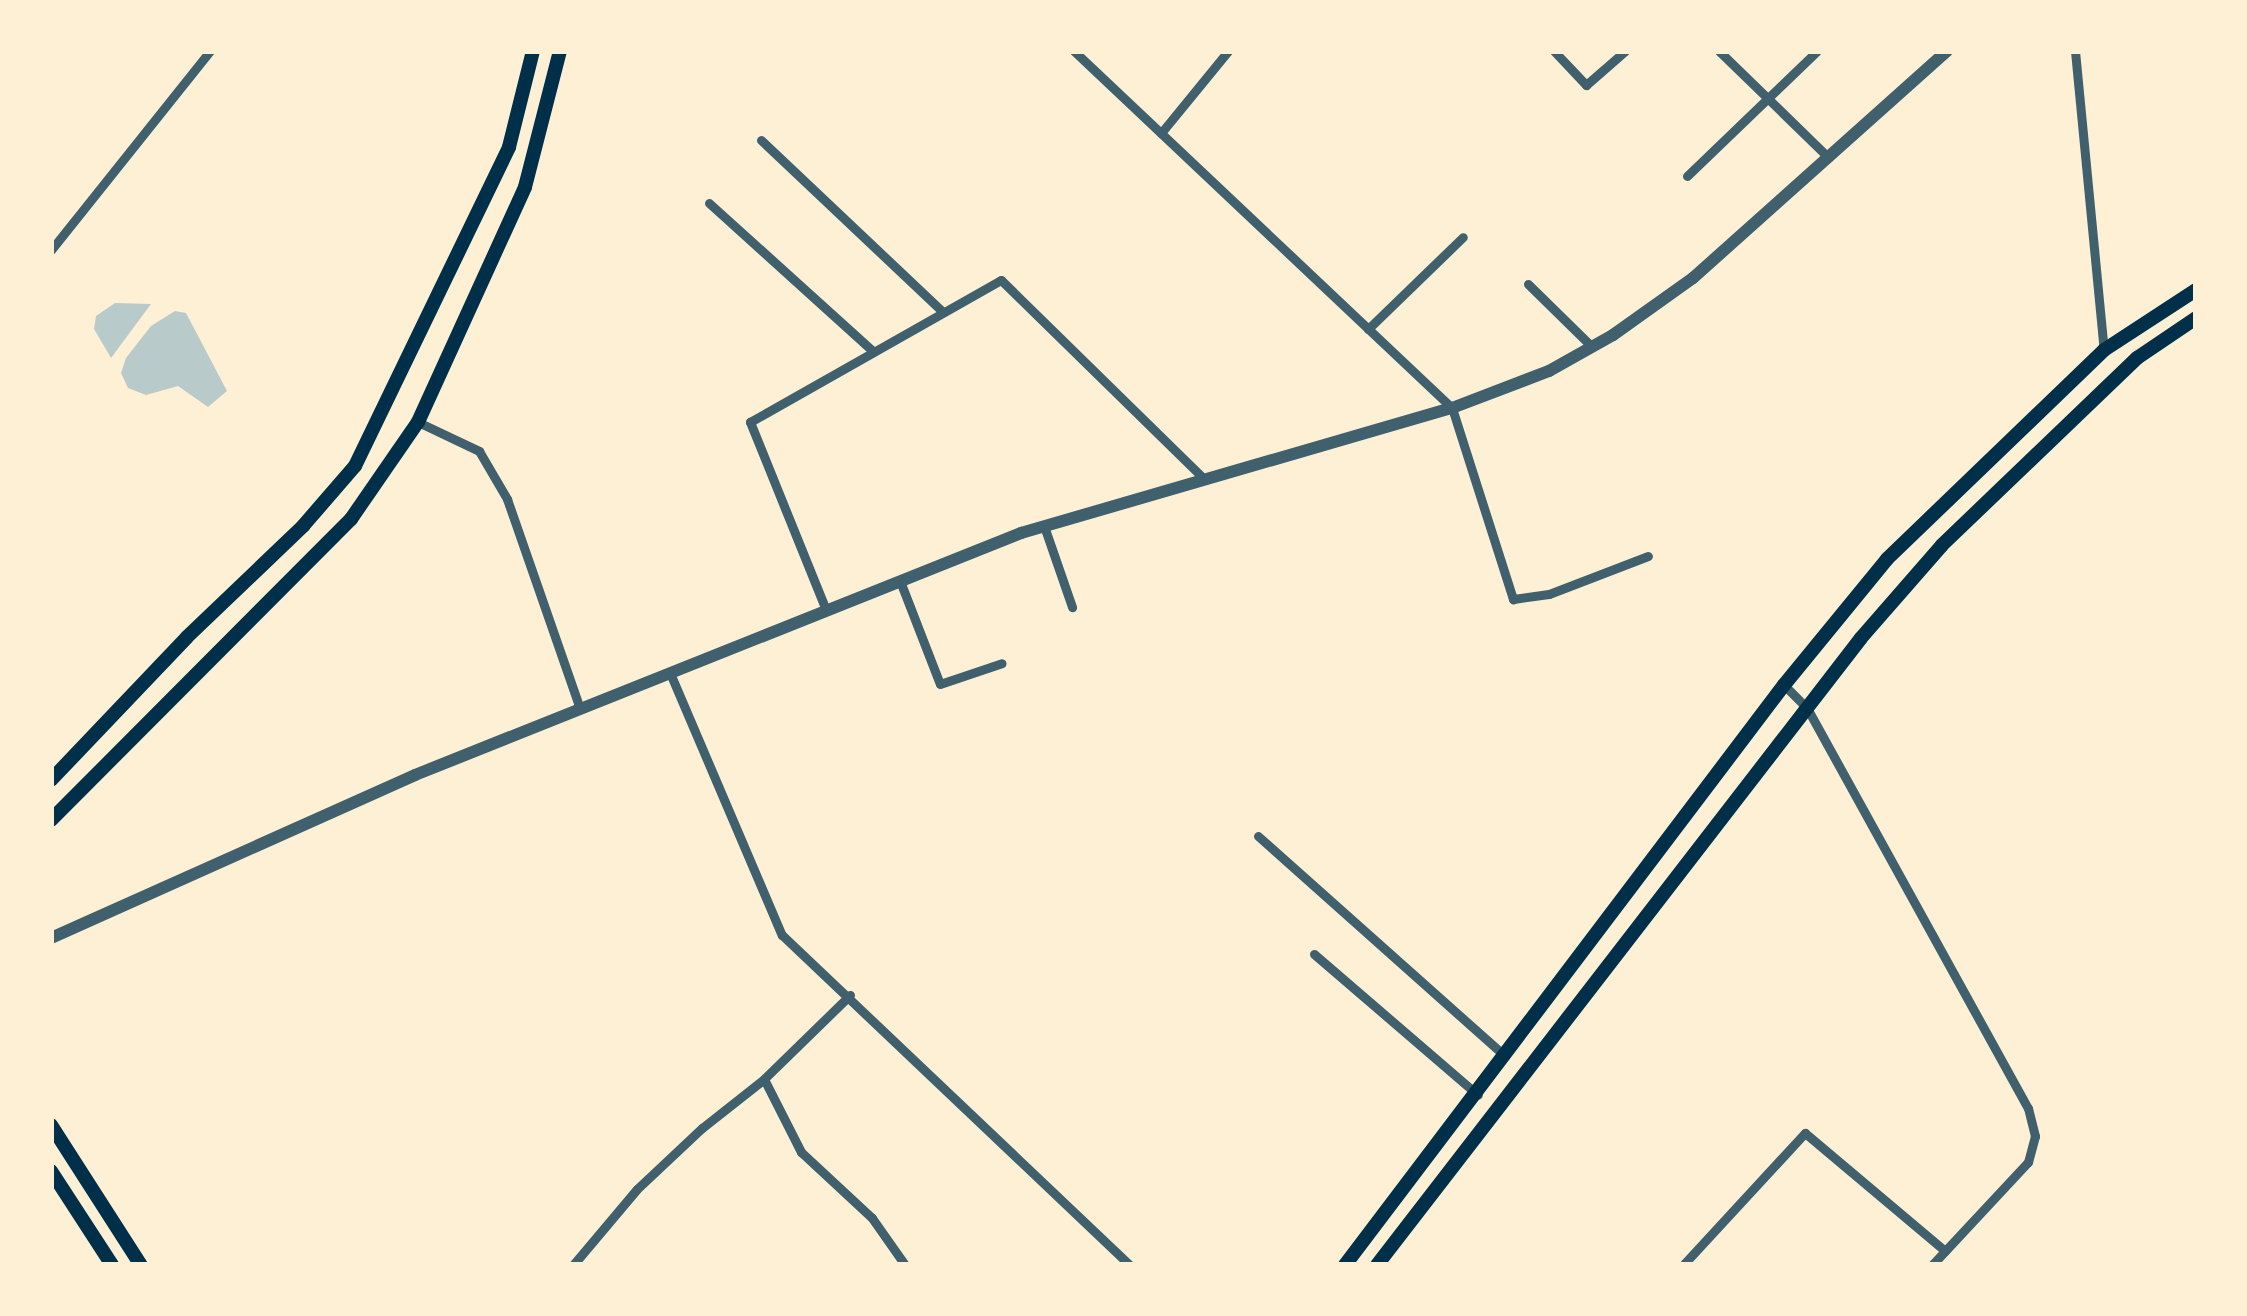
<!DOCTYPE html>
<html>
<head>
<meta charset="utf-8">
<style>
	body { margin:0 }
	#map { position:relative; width:2247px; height:1316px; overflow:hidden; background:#fdf0d5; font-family:"Asap Condensed",sans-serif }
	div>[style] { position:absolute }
	.green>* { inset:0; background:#b9caca }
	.minor>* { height:9px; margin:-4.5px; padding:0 4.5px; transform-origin:4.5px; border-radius:4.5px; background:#3f606c }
	.tertiary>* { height:12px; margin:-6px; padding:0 6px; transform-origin:6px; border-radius:6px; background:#3f606c }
	.secondary>* { height:14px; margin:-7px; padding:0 7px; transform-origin:7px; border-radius:7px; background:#003049 }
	span { translate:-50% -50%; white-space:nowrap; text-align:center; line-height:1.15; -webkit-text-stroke:9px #fdf0d5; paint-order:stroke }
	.frame { position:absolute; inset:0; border:54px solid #fdf0d5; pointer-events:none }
</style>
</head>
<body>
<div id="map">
	<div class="green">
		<div style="clip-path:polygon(115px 303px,151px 304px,111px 358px,94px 329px,96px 316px)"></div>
		<div style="clip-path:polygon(175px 311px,186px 313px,227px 391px,208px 407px,178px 386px,146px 395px,128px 388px,121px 373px,126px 358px,151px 326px)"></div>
	</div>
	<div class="minor">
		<div style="left:1074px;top:51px;width:520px;rotate:43.36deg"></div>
		<div style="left:1452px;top:408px;width:201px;rotate:72.3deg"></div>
		<div style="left:1513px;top:599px;width:36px;rotate:-8deg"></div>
		<div style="left:1549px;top:594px;width:106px;rotate:-21deg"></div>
		<div style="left:1554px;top:51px;width:47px;rotate:46.7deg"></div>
		<div style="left:1586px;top:85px;width:52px;rotate:-41.1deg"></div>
		<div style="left:1719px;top:51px;width:153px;rotate:44.2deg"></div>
		<div style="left:2075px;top:51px;width:300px;rotate:84.5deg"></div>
		<div style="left:1161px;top:133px;width:106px;rotate:-50.7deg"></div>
		<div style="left:761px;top:140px;width:250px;rotate:43.4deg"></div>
		<div style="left:1687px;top:176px;width:180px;rotate:-43.9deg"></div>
		<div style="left:709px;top:203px;width:222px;rotate:42.1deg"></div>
		<div style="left:51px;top:250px;width:255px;rotate:-51.4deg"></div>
		<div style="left:1528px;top:284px;width:90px;rotate:44.5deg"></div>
		<div style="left:1368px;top:329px;width:132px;rotate:-44.1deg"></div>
		<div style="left:418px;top:422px;width:68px;rotate:25.4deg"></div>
		<div style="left:479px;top:451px;width:56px;rotate:59.7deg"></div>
		<div style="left:507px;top:499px;width:222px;rotate:70.8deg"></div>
		<div style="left:1044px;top:526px;width:86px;rotate:70.9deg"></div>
		<div style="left:900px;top:581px;width:110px;rotate:68.8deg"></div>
		<div style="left:940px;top:684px;width:65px;rotate:-18.7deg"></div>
		<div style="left:826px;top:610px;width:203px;rotate:-112deg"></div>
		<div style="left:750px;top:422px;width:288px;rotate:-29.5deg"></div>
		<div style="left:1001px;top:280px;width:286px;rotate:44.4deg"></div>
		<div style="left:670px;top:673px;width:285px;rotate:66.9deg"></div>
		<div style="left:782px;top:935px;width:480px;rotate:43.5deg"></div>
		<div style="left:1784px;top:685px;width:33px;rotate:45deg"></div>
		<div style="left:1807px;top:708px;width:457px;rotate:61.1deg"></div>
		<div style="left:2028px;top:1108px;width:29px;rotate:76deg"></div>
		<div style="left:2035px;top:1136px;width:27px;rotate:105deg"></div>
		<div style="left:2028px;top:1162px;width:141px;rotate:133deg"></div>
		<div style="left:1258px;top:836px;width:331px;rotate:41.7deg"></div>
		<div style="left:1314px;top:954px;width:216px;rotate:40.7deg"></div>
		<div style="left:850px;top:995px;width:120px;rotate:135.7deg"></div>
		<div style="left:764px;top:1079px;width:82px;rotate:63.1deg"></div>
		<div style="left:801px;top:1152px;width:97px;rotate:42.9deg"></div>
		<div style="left:872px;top:1218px;width:57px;rotate:54.9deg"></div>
		<div style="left:573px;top:1265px;width:99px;rotate:-49.9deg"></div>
		<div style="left:637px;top:1189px;width:89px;rotate:-43.2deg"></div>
		<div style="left:702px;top:1128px;width:79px;rotate:-38.3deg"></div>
		<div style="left:1683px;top:1265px;width:180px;rotate:-47.3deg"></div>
		<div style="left:1805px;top:1133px;width:183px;rotate:40.1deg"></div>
	</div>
	<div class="tertiary">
		<div style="left:51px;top:938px;width:399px;rotate:-24.1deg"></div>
		<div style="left:415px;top:775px;width:653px;rotate:-21.77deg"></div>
		<div style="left:1021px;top:533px;width:449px;rotate:-16.2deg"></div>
		<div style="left:1452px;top:408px;width:104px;rotate:-20.9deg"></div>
		<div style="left:1549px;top:371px;width:73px;rotate:-29.4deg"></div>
		<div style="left:1613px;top:335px;width:98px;rotate:-35.5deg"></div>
		<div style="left:1693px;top:278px;width:341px;rotate:-41.8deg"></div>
	</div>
	<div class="secondary">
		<div style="left:51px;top:780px;width:197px;rotate:-46.4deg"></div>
		<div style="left:187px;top:637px;width:161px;rotate:-43.7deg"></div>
		<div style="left:303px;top:526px;width:79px;rotate:-49.1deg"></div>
		<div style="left:355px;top:466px;width:354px;rotate:-64.2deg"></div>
		<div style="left:509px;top:147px;width:99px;rotate:-76deg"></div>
		<div style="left:51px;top:820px;width:425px;rotate:-45.1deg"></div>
		<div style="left:351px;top:519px;width:118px;rotate:-55.4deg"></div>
		<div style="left:418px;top:422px;width:258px;rotate:-65.5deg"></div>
		<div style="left:525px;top:187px;width:140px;rotate:-75.6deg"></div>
		<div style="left:51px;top:1125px;width:166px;rotate:57.3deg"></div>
		<div style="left:51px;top:1171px;width:112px;rotate:57deg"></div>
		<div style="left:1345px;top:1265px;width:727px;rotate:-52.88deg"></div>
		<div style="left:1784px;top:685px;width:163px;rotate:-50.7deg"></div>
		<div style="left:1887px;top:559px;width:301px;rotate:-43.9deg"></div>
		<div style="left:2104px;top:350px;width:110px;rotate:-33.1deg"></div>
		<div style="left:1377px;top:1265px;width:792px;rotate:-52.33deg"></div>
		<div style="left:1861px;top:638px;width:123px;rotate:-48.9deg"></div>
		<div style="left:1942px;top:545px;width:270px;rotate:-43.8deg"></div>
		<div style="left:2137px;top:358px;width:71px;rotate:-34.1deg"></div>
	</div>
	<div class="frame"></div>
</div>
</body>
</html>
